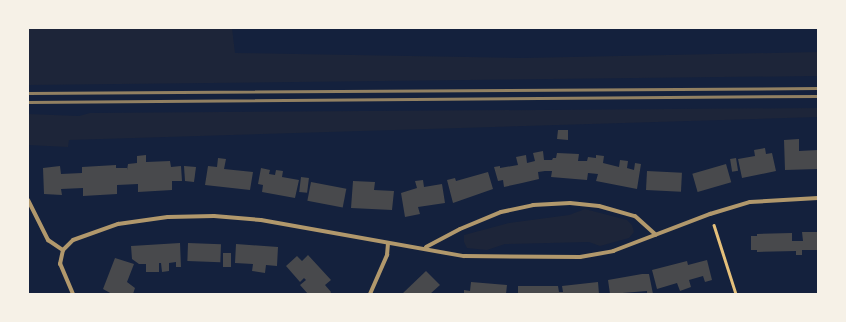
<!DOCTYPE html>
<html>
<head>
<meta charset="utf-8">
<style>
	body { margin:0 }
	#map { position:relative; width:846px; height:322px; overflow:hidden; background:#14213d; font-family:"DejaVu Sans",sans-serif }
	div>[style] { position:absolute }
	.green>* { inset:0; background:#1d2539 }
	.building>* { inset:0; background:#48494c; transform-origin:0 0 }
	.path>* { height:2.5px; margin:-1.25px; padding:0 1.25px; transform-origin:1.25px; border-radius:1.25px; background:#e5c07b }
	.minor>* { height:4px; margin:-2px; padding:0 2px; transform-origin:2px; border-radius:2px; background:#b1986c }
	.rail>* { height:3px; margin:-1.5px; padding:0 1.5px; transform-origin:1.5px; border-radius:1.5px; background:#918062 }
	span { translate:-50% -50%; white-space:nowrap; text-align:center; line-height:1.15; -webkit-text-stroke:3px #f6f1e7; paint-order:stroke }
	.frame { position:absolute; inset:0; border:29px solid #f6f1e7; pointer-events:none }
</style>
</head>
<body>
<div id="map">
	<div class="green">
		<div style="clip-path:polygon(28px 28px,232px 28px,235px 53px,523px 58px,818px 52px,818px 76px,28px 85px)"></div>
		<div style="clip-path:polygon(818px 108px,818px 117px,69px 140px,68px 147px,28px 145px,28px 114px,79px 116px,90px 113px)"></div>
		<div style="clip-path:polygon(585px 209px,627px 220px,632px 225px,634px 232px,629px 238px,600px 246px,589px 242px,505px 244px,487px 250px,467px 248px,464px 242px,464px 235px,509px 223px,569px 215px)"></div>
	</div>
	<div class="building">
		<div style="clip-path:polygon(558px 130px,568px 130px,568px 140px,557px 139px)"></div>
		<div style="clip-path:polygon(799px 139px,799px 151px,818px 150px,818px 169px,785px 170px,784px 140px)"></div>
		<div style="clip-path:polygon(765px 148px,766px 154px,772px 153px,776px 171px,742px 178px,738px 159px,755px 156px,754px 150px)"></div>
		<div style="clip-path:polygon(543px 151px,544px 160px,552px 160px,553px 158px,556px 158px,557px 153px,579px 154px,578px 161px,587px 161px,588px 157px,596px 158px,596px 155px,604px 156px,603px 163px,619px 167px,620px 160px,628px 161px,627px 168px,634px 170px,635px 163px,641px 164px,637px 189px,596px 181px,598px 174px,588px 173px,587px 180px,551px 177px,552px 171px,545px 171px,538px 172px,539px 179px,522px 183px,504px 187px,503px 180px,498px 181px,494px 167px,500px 166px,500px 168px,518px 165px,516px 157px,526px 155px,527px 163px,535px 161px,533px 153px)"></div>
		<div style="clip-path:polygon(146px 155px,146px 162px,170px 161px,171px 167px,181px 166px,182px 181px,172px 181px,172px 190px,138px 192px,138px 184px,117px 185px,117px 194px,83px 196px,83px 188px,61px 189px,62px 195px,44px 194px,43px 168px,60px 166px,61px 174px,82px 173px,82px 167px,116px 165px,116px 168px,127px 168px,127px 170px,128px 164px,137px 163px,137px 156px)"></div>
		<div style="clip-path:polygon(218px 158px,226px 159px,224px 169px,253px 172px,250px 190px,205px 185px,208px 166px,217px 167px)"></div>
		<div style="left:736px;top:158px;width:13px;height:6px;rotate:81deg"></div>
		<div style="left:726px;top:164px;width:19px;height:35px;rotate:74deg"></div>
		<div style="clip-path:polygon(184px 166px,196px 167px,194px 182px,185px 181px)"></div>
		<div style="clip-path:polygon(261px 168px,270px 170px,269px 174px,275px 175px,276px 170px,283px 171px,282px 177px,299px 180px,295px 198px,262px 192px,263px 185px,258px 184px)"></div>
		<div style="left:647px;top:171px;width:35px;height:19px;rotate:3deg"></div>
		<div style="clip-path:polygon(488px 172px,493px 189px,453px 203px,447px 180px,455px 178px,456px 181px)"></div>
		<div style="left:301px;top:177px;width:8px;height:15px;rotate:7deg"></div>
		<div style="clip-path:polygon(423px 180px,424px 187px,442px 184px,445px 203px,418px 207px,420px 214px,405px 217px,401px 193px,417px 188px,415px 181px)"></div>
		<div style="clip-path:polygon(353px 181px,375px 182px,374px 190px,394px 191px,392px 210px,351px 208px)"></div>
		<div style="left:311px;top:182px;width:36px;height:19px;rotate:11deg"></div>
		<div style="clip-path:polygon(802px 232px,818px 232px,818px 250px,802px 250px,802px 255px,796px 255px,796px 251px,757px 252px,757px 250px,751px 250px,751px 236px,757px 236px,757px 234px,792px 233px,792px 241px,803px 241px)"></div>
		<div style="clip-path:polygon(180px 243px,181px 267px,176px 267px,176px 262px,169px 263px,169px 271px,162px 272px,161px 263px,159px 263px,159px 272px,146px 272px,146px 264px,139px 264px,132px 259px,131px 246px)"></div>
		<div style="left:188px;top:243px;width:33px;height:18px;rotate:2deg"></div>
		<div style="clip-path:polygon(236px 244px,278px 247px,277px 266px,266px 265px,265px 273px,252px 271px,253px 264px,235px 263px)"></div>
		<div style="left:223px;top:253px;width:8px;height:14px"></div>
		<div style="clip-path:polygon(308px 255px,331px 280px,325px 285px,331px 292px,330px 294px,308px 294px,300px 285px,306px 280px,304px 278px,300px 282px,286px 266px,297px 256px,302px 261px)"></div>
		<div style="clip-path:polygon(115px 258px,134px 264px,127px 282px,135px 288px,133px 294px,112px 294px,103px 289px)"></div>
		<div style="clip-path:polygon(707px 260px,712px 280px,705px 282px,703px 276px,689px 280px,691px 287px,680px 291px,677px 283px,657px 289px,652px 270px,687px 261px,688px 265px)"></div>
		<div style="clip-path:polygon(426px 271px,440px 285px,430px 294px,402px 294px)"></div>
		<div style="clip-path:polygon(642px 274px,649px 274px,653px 294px,647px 294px,647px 291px,610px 294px,608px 280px)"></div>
		<div style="clip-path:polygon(471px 282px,507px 285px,506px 294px,464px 294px,464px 290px,470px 291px)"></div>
		<div style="clip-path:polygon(598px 282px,599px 294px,518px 294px,518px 286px,558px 286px,559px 292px,563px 292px,562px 286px)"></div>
	</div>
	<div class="path">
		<div style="left:714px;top:225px;width:72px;rotate:72.3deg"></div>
	</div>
	<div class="minor">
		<div style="left:28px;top:200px;width:45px;rotate:63.4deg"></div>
		<div style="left:48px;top:240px;width:18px;rotate:34deg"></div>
		<div style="left:426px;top:247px;width:38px;rotate:-28deg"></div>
		<div style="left:460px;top:229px;width:44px;rotate:-22.5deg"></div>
		<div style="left:501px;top:212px;width:33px;rotate:-12deg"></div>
		<div style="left:533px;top:205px;width:37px;rotate:-3deg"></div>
		<div style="left:570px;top:203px;width:29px;rotate:6deg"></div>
		<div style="left:599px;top:206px;width:37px;rotate:16deg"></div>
		<div style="left:635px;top:216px;width:28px;rotate:42deg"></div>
		<div style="left:73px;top:294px;width:33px;rotate:-113deg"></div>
		<div style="left:60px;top:264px;width:14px;rotate:-78deg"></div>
		<div style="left:63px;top:250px;width:14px;rotate:-45deg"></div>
		<div style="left:73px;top:240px;width:48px;rotate:-19.6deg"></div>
		<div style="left:118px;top:224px;width:50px;rotate:-8deg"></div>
		<div style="left:168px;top:217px;width:46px;rotate:-1.2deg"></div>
		<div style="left:214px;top:216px;width:47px;rotate:4.9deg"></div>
		<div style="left:261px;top:220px;width:206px;rotate:10.1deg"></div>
		<div style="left:464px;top:256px;width:116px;rotate:0.5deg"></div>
		<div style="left:580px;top:257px;width:34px;rotate:-10deg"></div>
		<div style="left:613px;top:251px;width:104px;rotate:-20.9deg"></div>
		<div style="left:710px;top:214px;width:42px;rotate:-16.7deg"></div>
		<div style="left:750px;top:202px;width:68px;rotate:-3.4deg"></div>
		<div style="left:370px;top:294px;width:43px;rotate:-66.4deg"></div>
		<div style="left:387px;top:255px;width:12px;rotate:-85deg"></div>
	</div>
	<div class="rail">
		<div style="left:28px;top:93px;width:790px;rotate:-0.36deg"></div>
		<div style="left:28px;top:102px;width:790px;rotate:-0.44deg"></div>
	</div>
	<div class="frame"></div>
</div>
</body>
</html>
